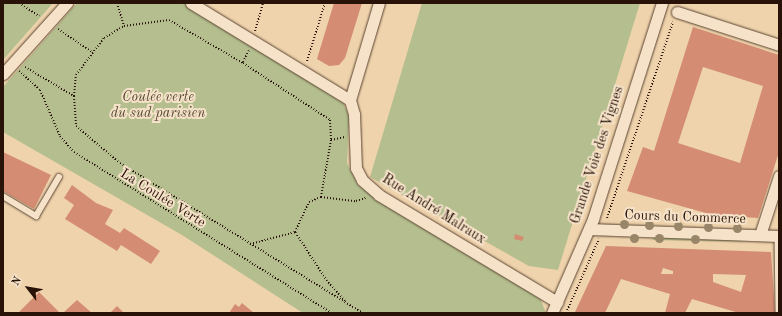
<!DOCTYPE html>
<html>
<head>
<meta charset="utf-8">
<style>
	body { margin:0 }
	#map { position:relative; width:782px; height:316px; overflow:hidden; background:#efd3ac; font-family:"Old Standard TT",serif }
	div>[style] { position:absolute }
	.green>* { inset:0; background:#b4be8e; transform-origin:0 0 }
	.building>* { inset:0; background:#d48c72 }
	.path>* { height:2px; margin-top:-1px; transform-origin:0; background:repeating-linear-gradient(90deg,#291308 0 1px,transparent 0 3px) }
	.roads { filter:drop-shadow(0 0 1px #5a4331) drop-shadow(0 0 1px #5a4331) }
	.lane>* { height:5.5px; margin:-2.75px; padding:0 2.75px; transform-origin:2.75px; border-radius:2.75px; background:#f5e2c9 }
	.street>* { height:11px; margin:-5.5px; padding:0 5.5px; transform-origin:5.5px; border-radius:5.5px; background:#f5e2c9 }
	.trees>* { width:9px; height:9px; margin:-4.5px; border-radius:50%; background:#998568 }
	span { translate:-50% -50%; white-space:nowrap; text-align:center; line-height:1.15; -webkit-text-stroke:4px #f5e2c9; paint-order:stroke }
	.park-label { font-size:14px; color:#534630; font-style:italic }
	.street-label { font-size:14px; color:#291308 }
	.frame { position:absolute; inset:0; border:4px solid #291308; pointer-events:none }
	.north { position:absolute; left:8px; top:268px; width:40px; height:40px; -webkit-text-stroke:3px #f5e2c9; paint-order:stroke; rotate:301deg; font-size:11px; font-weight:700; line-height:16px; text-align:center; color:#291308 }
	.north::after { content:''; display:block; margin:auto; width:14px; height:18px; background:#291308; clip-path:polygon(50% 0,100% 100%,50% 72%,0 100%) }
</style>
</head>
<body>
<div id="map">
	<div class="green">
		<div style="clip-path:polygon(3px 3px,53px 3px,3px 60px)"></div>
		<div style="clip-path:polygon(77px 3px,184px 3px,342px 100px,349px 116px,347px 163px,358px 185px,540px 298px,546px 313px,303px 313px,182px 235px,3px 132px,3px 87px)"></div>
		<div style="clip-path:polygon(422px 3px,640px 3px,558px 270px,529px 266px,370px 177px)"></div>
		<div style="left:653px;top:237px;width:88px;height:3px;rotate:1deg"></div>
	</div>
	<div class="building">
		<div style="clip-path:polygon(334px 3px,362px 3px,345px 58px,339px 65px,329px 66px,317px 59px)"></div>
		<div style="clip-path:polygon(evenodd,693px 27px,779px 55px,779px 152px,758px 218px,713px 215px,627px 191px,643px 147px,654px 151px,693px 27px,703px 67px,763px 86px,740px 163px,678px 143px,703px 67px)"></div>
		<div style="clip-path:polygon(3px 152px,51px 175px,34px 209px,3px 191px)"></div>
		<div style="clip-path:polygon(72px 185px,96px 203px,113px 210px,105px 224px,120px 233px,124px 228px,160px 251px,151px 264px,121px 245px,117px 251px,65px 219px,74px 205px,64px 198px)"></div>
		<div style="clip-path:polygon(515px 234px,524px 237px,522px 241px,514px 239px)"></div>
		<div style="clip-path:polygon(evenodd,606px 246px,771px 252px,775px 313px,739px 313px,692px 299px,685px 313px,665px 313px,670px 294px,621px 279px,605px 313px,577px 313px,575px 312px,606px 246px,663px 268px,673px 271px,673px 274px,661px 274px,663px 268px,606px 246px,713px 274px,746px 275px,741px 292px,713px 282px,713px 274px)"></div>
		<div style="clip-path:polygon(39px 292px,60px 313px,18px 313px)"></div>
		<div style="clip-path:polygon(77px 300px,92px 313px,63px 313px)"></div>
		<div style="clip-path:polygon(242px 303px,254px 313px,229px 313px,235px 304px,239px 307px)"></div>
		<div style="clip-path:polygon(117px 306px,124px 313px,110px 313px)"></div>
	</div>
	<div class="path">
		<div style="left:19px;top:3px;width:24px;rotate:33deg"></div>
		<div style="left:117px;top:3px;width:24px;rotate:73deg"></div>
		<div style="left:58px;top:29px;width:41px;rotate:34.1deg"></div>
		<div style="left:255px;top:31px;width:29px;rotate:-74deg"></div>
		<div style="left:307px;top:61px;width:61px;rotate:-72.8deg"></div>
		<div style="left:243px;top:62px;width:13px;rotate:-63deg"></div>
		<div style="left:25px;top:67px;width:57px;rotate:30.6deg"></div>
		<div style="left:74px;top:96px;width:30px;rotate:86deg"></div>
		<div style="left:76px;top:126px;width:57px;rotate:40.1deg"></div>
		<div style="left:120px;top:163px;width:286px;rotate:31.7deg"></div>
		<div style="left:19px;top:71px;width:28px;rotate:42deg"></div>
		<div style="left:40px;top:90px;width:50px;rotate:66.5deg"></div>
		<div style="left:60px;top:136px;width:21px;rotate:49deg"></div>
		<div style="left:74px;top:152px;width:304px;rotate:32deg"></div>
		<div style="left:74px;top:96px;width:21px;rotate:-85deg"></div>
		<div style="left:76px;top:75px;width:46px;rotate:-52.9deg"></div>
		<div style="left:104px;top:38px;width:23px;rotate:-31deg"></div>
		<div style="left:124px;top:26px;width:45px;rotate:-7.6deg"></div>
		<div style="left:169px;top:20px;width:86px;rotate:30.2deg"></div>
		<div style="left:243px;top:63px;width:104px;rotate:33.2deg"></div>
		<div style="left:330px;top:120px;width:20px;rotate:87deg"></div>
		<div style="left:331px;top:140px;width:58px;rotate:100deg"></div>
		<div style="left:331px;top:140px;width:14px;rotate:-12deg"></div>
		<div style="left:607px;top:218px;width:207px;rotate:-71.4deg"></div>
		<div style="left:250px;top:244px;width:47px;rotate:-14.9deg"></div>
		<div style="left:345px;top:301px;width:27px;rotate:-132deg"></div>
		<div style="left:327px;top:281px;width:59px;rotate:-123.1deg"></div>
		<div style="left:295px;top:232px;width:33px;rotate:-65deg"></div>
		<div style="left:309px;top:202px;width:13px;rotate:-23deg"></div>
		<div style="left:321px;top:197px;width:35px;rotate:7deg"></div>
		<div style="left:356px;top:201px;width:10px;rotate:-17deg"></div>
		<div style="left:566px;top:313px;width:81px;rotate:-66deg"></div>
	</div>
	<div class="roads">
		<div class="lane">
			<div style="left:3px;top:196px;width:39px;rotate:31deg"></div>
			<div style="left:36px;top:216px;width:45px;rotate:-59.5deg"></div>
			<div style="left:778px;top:236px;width:76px;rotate:89.2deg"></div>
		</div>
		<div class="street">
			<div style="left:191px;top:3px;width:186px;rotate:31.4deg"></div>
			<div style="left:350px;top:100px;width:15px;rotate:74deg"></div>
			<div style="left:354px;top:114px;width:54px;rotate:87.9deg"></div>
			<div style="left:356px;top:168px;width:13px;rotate:63deg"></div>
			<div style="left:362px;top:180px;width:23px;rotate:41deg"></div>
			<div style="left:379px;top:195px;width:208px;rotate:31deg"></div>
			<div style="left:677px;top:12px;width:107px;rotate:17.9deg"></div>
			<div style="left:3px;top:74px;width:96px;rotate:-48deg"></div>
			<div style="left:350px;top:100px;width:101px;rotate:-73.4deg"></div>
			<div style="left:589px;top:229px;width:190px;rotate:2.1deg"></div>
			<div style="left:760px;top:235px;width:62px;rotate:-72.1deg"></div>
			<div style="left:552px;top:313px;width:103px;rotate:-66.4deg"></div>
			<div style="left:593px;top:219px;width:227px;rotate:-72.3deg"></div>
		</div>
	</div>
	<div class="trees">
		<div style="left:624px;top:224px"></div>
		<div style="left:649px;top:225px"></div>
		<div style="left:678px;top:226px"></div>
		<div style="left:708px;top:227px"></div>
		<div style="left:737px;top:228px"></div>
		<div style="left:634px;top:238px"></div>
		<div style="left:659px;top:238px"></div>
		<div style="left:695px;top:239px"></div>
	</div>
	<div class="park-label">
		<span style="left:158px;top:105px">Coulée verte<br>du sud parisien</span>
	</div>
	<div class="street-label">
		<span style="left:597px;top:155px;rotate:-72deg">Grande Voie des Vignes</span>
		<span style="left:163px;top:198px;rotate:32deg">La Coulée Verte</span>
		<span style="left:434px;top:209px;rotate:32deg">Rue André Malraux</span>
		<span style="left:685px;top:217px;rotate:2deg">Cours du Commerce</span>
	</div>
	<div class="frame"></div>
	<div class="north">N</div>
</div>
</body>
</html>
